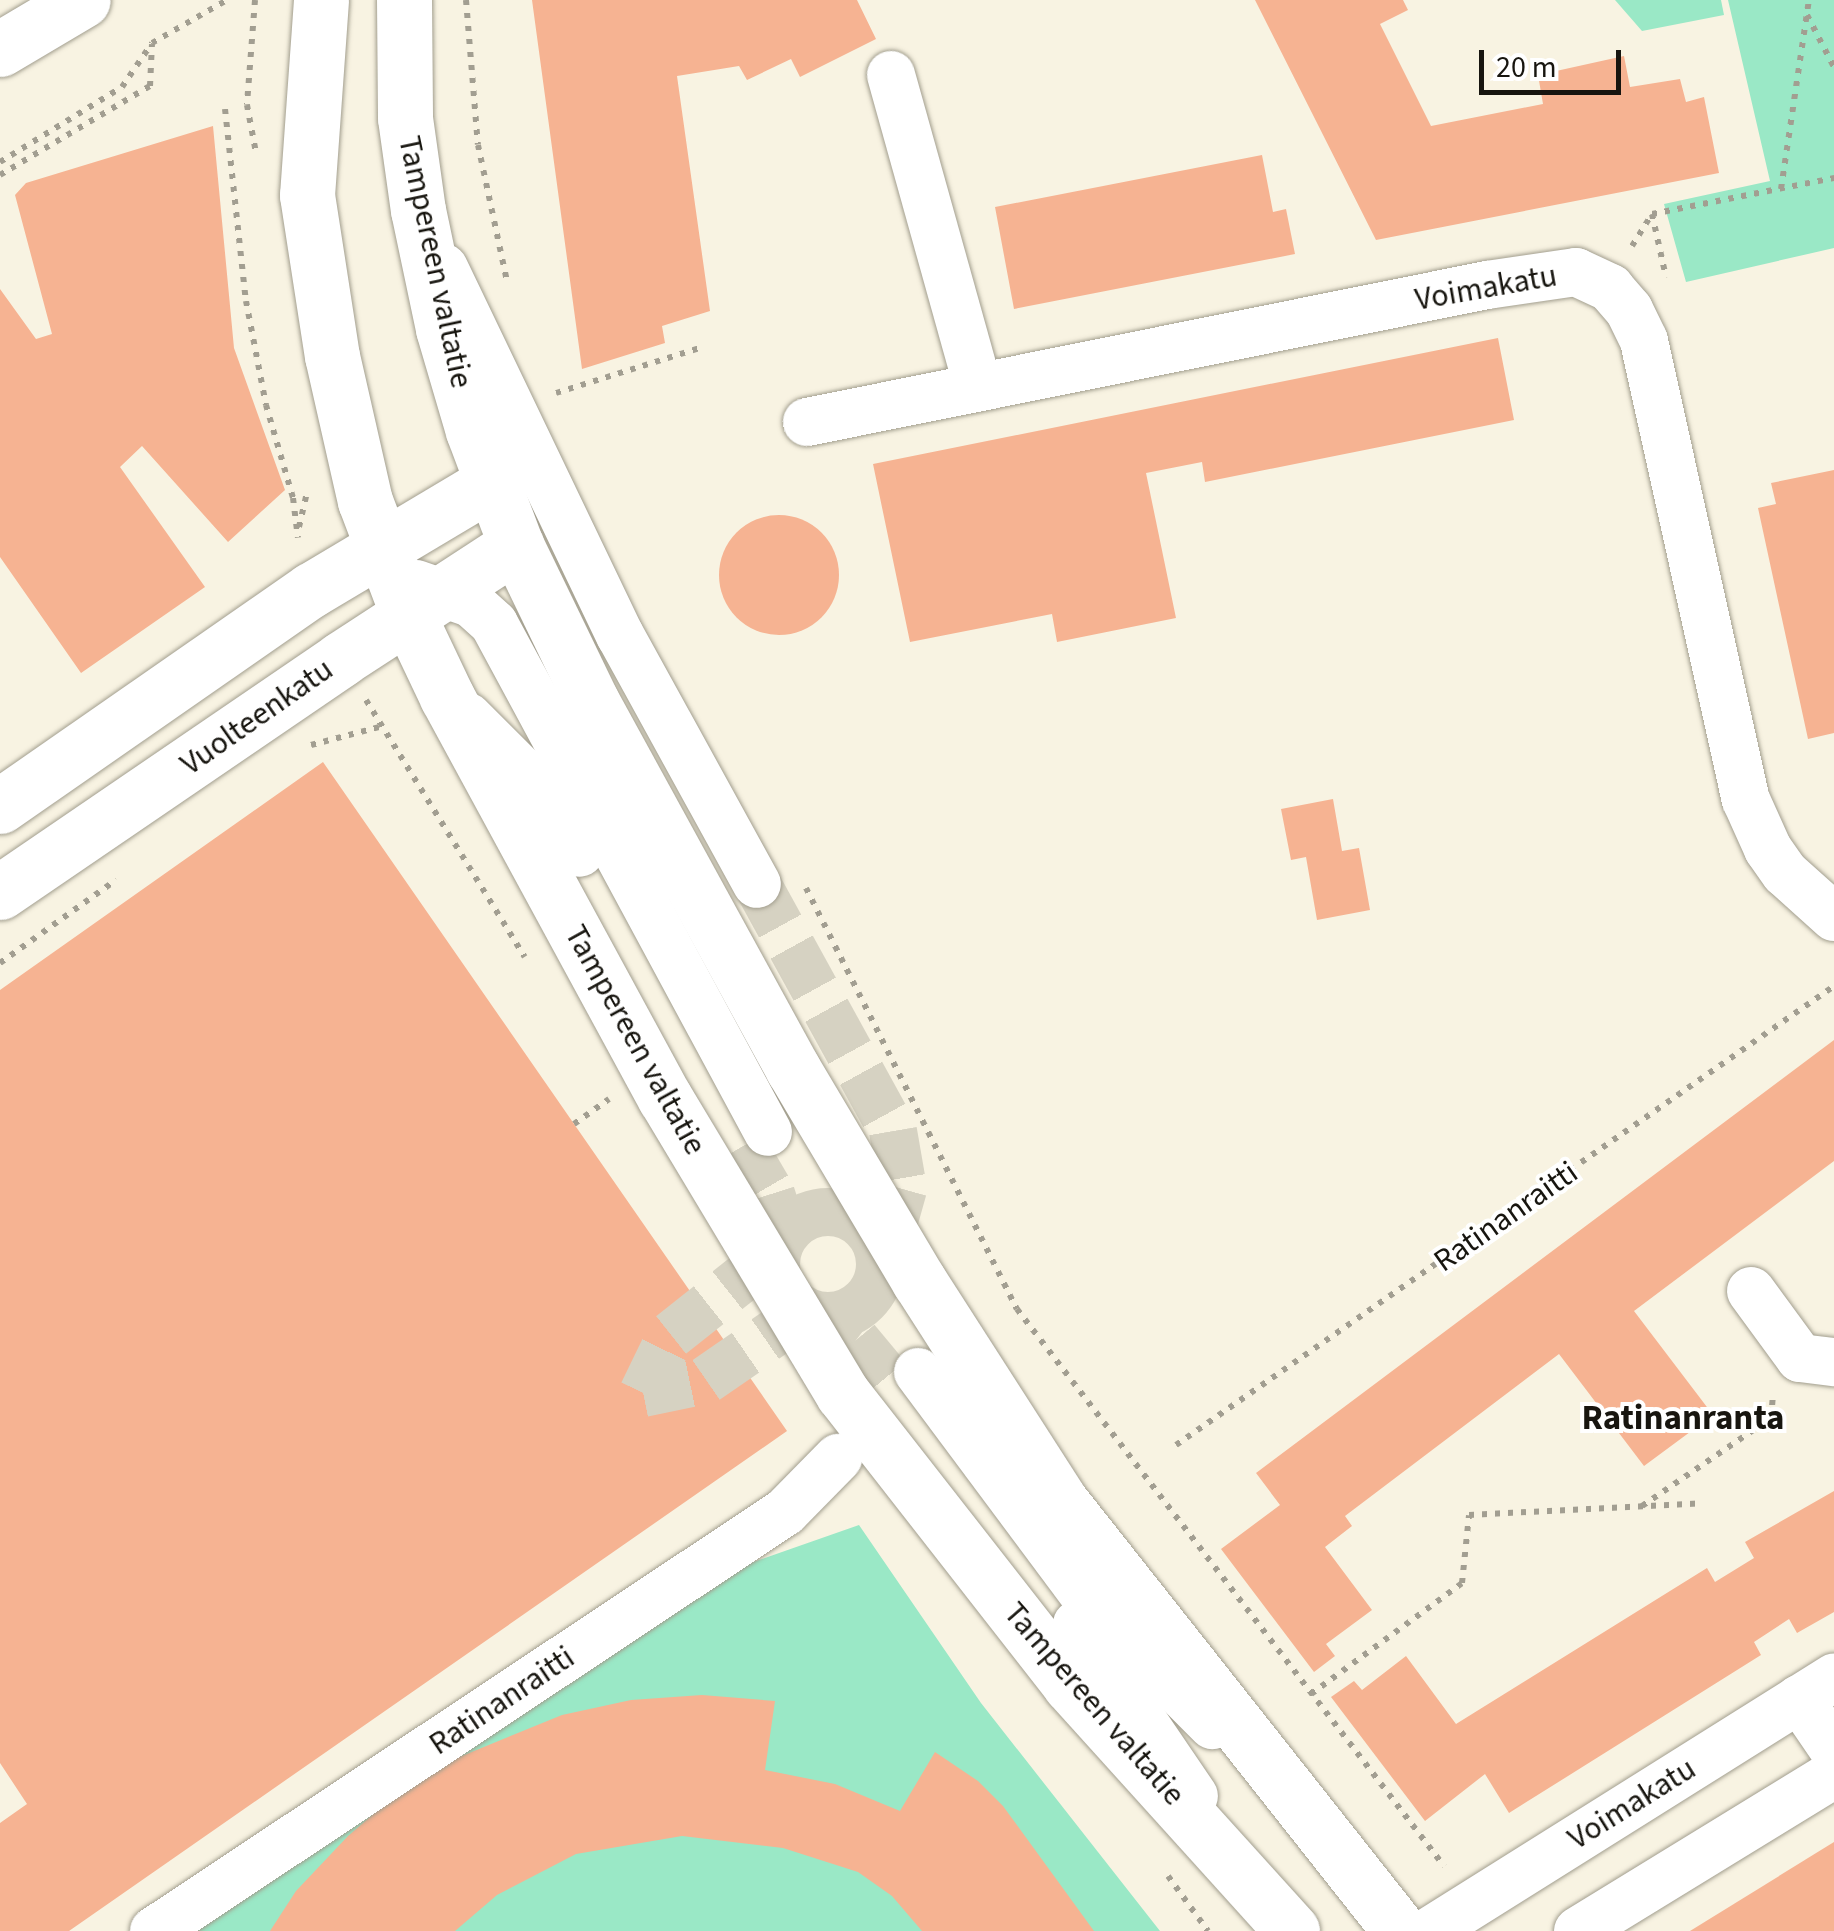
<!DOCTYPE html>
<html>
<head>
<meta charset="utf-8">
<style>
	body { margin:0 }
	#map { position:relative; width:1834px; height:1931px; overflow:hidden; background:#f8f3e2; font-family:"Source Sans 3",sans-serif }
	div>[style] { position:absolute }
	.green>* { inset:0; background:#9ae8c6 }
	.building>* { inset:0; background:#f6b392 }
	.round { border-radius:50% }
	.minor-tunnel>* { height:48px; margin-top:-24px; transform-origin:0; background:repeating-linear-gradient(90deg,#d6d2c2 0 48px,transparent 0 72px) }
	.minor-tunnel>.ring { margin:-24px; padding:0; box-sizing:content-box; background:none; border:48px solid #d6d2c2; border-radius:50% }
	.path>* { height:6px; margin-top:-3px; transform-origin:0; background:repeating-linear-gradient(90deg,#a29e91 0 5px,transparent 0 13px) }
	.roads { filter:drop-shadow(0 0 2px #a29e8e) drop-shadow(0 0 2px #a29e8e) }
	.minor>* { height:48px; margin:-24px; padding:0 24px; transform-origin:24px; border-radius:24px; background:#fff }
	.major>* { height:55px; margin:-27.5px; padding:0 27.5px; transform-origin:27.5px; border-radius:27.5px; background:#fff }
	span { translate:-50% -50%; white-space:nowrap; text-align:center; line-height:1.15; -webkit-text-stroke:8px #fff; paint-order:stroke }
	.street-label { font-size:32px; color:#17150f }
	.neighbourhood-label { font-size:35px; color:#17150f; font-weight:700 }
	.scale { position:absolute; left:1479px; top:50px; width:142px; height:45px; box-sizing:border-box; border:5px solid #17150f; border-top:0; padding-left:12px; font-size:30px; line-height:35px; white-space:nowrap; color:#17150f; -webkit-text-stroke:8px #fff; paint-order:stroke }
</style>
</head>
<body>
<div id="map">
	<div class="green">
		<div style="clip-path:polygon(1615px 0,1721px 0,1724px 15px,1642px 31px)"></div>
		<div style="clip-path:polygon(1728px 0,1834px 0,1834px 248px,1686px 282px,1664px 204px,1770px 181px)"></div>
		<div style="clip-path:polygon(859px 1525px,981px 1703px,1160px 1931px,180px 1931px,713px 1576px)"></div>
	</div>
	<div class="building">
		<div style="clip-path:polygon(532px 0,857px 0,876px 39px,800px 77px,791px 59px,747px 80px,739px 66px,677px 76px,710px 311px,662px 326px,665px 343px,582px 369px)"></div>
		<div style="clip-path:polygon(1255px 0,1403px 0,1408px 10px,1380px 24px,1431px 126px,1543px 104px,1538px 75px,1624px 56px,1630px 87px,1680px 79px,1686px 102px,1704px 97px,1719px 173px,1376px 240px)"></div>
		<div style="clip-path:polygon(213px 126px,234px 348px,285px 490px,228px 542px,142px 446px,120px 467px,205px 587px,81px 673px,0 557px,0 289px,36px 339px,52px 334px,15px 195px,26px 183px)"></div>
		<div style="clip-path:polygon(1262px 155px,1273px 212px,1286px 209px,1295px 254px,1014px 309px,995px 207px)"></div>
		<div style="clip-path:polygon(1498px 338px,1514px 420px,1205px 482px,1202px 462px,1146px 473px,1176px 618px,1057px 642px,1052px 614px,910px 642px,873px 464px)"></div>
		<div style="clip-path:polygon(1834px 470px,1834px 733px,1808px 739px,1758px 508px,1776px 504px,1771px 483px)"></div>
		<div class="round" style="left:719px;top:515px;width:120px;height:120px"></div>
		<div style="clip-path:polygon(323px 762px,787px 1431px,69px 1931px,0 1931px,0 1823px,27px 1804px,0 1763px,0 990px)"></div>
		<div style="clip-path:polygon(1333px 799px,1342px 851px,1359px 848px,1370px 910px,1317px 920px,1306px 857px,1291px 860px,1281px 809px)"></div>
		<div style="clip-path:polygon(1834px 1040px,1834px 1161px,1634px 1311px,1713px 1415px,1644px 1466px,1559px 1354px,1345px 1516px,1352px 1526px,1325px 1547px,1372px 1610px,1326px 1644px,1335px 1656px,1314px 1672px,1221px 1549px,1280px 1505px,1256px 1473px)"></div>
		<div style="clip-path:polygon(1834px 1491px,1834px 1612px,1797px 1633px,1789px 1619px,1754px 1642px,1761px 1655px,1509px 1813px,1485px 1774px,1425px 1821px,1331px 1697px,1354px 1681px,1362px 1690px,1406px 1656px,1456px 1724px,1707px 1568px,1715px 1582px,1754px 1558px,1745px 1542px)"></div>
		<div style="clip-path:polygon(702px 1695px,775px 1701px,765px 1770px,835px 1784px,900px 1811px,935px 1752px,978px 1781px,1003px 1806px,1094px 1931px,922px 1931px,892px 1896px,858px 1872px,783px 1848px,682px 1836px,576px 1854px,497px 1895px,455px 1931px,270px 1931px,296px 1891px,348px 1836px,384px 1805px,457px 1758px,562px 1715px,631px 1700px)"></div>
		<div style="clip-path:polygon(1834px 1842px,1834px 1931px,1690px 1931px)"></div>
	</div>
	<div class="minor-tunnel">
		<div style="left:757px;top:884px;width:282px;rotate:61.2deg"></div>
		<div style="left:893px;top:1131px;width:59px;rotate:80.2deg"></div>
		<div style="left:903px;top:1189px;width:74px;rotate:105.7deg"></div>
		<div style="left:743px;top:1146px;width:56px;rotate:59.7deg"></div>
		<div style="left:771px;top:1194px;width:43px;rotate:72.4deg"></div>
		<div class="ring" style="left:776px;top:1212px;width:56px;height:56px"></div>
		<div style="left:823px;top:1316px;width:41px;rotate:36deg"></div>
		<div style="left:856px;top:1340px;width:61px;rotate:50.3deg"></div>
		<div style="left:643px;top:1393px;width:64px;rotate:-64.2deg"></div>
		<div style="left:671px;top:1335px;width:135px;rotate:-38.4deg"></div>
		<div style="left:643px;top:1393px;width:64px;rotate:-11.7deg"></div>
		<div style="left:706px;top:1380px;width:121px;rotate:-34.6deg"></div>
	</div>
	<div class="path">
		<div style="left:255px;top:0;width:105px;rotate:94.4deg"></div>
		<div style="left:247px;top:105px;width:49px;rotate:79.4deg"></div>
		<div style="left:466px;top:0;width:145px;rotate:85.3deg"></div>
		<div style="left:478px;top:145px;width:140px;rotate:78deg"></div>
		<div style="left:1807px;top:15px;width:59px;rotate:62.6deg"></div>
		<div style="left:225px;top:109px;width:193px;rotate:83.8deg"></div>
		<div style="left:246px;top:301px;width:106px;rotate:79.1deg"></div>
		<div style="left:266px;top:405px;width:97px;rotate:73.8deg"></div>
		<div style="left:293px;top:498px;width:40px;rotate:82.9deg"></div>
		<div style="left:0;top:162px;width:143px;rotate:-31.6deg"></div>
		<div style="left:122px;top:87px;width:53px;rotate:-55.7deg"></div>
		<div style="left:152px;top:43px;width:86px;rotate:-29.8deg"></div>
		<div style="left:0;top:175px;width:174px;rotate:-30.7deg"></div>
		<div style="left:150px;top:86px;width:42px;rotate:-87.3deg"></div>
		<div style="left:1781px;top:189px;width:191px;rotate:-81.6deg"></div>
		<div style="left:1652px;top:214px;width:65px;rotate:77.5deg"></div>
		<div style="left:1632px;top:246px;width:38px;rotate:-58deg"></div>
		<div style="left:1652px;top:214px;width:186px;rotate:-11.2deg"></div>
		<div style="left:556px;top:393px;width:151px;rotate:-17.4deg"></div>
		<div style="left:299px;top:527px;width:37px;rotate:-77deg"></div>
		<div style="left:366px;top:700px;width:302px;rotate:58.3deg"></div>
		<div style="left:311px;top:745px;width:74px;rotate:-14.8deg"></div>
		<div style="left:806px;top:888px;width:471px;rotate:63.4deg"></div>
		<div style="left:1017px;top:1309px;width:702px;rotate:52.53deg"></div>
		<div style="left:0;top:963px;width:143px;rotate:-35.6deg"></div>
		<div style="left:574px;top:1124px;width:43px;rotate:-35.5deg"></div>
		<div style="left:1176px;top:1445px;width:802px;rotate:-34.9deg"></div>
		<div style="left:1642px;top:1506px;width:156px;rotate:-34.3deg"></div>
		<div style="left:1771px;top:1418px;width:21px;rotate:-85deg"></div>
		<div style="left:1311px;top:1694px;width:187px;rotate:-36.3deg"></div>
		<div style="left:1462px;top:1583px;width:68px;rotate:-84.1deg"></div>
		<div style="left:1469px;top:1515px;width:234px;rotate:-2.9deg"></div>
		<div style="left:1168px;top:1876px;width:68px;rotate:54deg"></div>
	</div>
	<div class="roads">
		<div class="minor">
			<div style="left:891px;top:75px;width:324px;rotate:74.4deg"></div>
			<div style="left:444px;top:268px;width:407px;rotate:64.4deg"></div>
			<div style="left:620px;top:635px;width:284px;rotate:61.2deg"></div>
			<div style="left:807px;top:422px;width:694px;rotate:-11.39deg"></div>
			<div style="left:1487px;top:285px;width:90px;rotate:-8.3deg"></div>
			<div style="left:1576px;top:272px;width:38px;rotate:25deg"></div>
			<div style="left:1610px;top:288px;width:29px;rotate:49deg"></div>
			<div style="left:1629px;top:310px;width:34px;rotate:64deg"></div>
			<div style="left:1644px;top:341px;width:470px;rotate:77.5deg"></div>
			<div style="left:1746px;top:800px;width:54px;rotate:65.8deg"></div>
			<div style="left:1768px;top:849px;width:29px;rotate:55deg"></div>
			<div style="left:1785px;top:873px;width:66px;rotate:41.9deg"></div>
			<div style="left:416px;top:584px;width:58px;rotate:19.1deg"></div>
			<div style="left:471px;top:603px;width:31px;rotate:42deg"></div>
			<div style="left:494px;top:624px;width:577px;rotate:61.66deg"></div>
			<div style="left:468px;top:717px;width:117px;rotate:45deg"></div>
			<div style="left:551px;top:800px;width:60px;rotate:61.3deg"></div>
			<div style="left:1751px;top:1291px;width:83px;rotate:53.8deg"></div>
			<div style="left:1800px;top:1358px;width:34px;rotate:7deg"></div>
			<div style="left:918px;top:1372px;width:286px;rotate:53.3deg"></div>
			<div style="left:1089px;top:1601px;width:175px;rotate:45.2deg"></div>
			<div style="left:1077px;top:1624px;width:208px;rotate:55.8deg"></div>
			<div style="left:1799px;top:1699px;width:62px;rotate:55.5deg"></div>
			<div style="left:154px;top:1931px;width:757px;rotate:-33.59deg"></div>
			<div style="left:785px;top:1512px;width:76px;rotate:-45.5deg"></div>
			<div style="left:1430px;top:1931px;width:477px;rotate:-32.1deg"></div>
			<div style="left:1578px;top:1931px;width:300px;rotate:-31.5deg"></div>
		</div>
		<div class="major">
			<div style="left:321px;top:0;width:196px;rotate:94.1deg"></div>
			<div style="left:307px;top:195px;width:163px;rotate:81.2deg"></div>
			<div style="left:332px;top:356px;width:149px;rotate:77.2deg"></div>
			<div style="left:365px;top:501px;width:122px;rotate:69.3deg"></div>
			<div style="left:408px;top:615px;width:91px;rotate:64.6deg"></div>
			<div style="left:447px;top:697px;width:456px;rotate:61.5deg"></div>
			<div style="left:665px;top:1098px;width:345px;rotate:59deg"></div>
			<div style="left:843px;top:1394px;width:369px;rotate:52deg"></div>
			<div style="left:1070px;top:1685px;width:331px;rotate:47.9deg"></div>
			<div style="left:404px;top:0;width:118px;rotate:89.5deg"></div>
			<div style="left:405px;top:118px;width:93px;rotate:82deg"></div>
			<div style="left:418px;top:210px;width:122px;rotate:78.1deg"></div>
			<div style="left:443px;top:329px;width:106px;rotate:73.6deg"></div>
			<div style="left:473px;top:431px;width:122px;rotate:69.3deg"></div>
			<div style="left:516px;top:545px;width:174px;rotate:64.2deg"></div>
			<div style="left:592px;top:702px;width:418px;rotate:61.3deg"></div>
			<div style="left:793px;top:1069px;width:247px;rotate:59.3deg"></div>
			<div style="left:919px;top:1281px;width:263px;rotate:57.3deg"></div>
			<div style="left:1061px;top:1502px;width:547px;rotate:51.68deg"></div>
			<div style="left:0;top:49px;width:96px;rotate:-30.6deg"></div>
			<div style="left:0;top:806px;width:379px;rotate:-34.8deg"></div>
			<div style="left:311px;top:590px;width:211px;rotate:-30.8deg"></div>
			<div style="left:0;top:892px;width:413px;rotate:-34.3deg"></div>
			<div style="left:341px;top:659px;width:209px;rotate:-33.1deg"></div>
		</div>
	</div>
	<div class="street-label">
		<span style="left:435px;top:262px;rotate:78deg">Tampereen valtatie</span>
		<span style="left:1486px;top:288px;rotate:-10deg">Voimakatu</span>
		<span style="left:257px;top:717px;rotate:-35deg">Vuolteenkatu</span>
		<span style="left:635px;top:1040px;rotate:61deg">Tampereen valtatie</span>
		<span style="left:1506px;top:1217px;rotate:-35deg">Ratinanraitti</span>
		<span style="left:502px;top:1701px;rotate:-34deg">Ratinanraitti</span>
		<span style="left:1094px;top:1704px;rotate:49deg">Tampereen valtatie</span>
		<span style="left:1632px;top:1804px;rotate:-32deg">Voimakatu</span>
	</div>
	<div class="neighbourhood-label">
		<span style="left:1683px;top:1418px">Ratinanranta</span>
	</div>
	<div class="scale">20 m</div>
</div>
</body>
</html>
